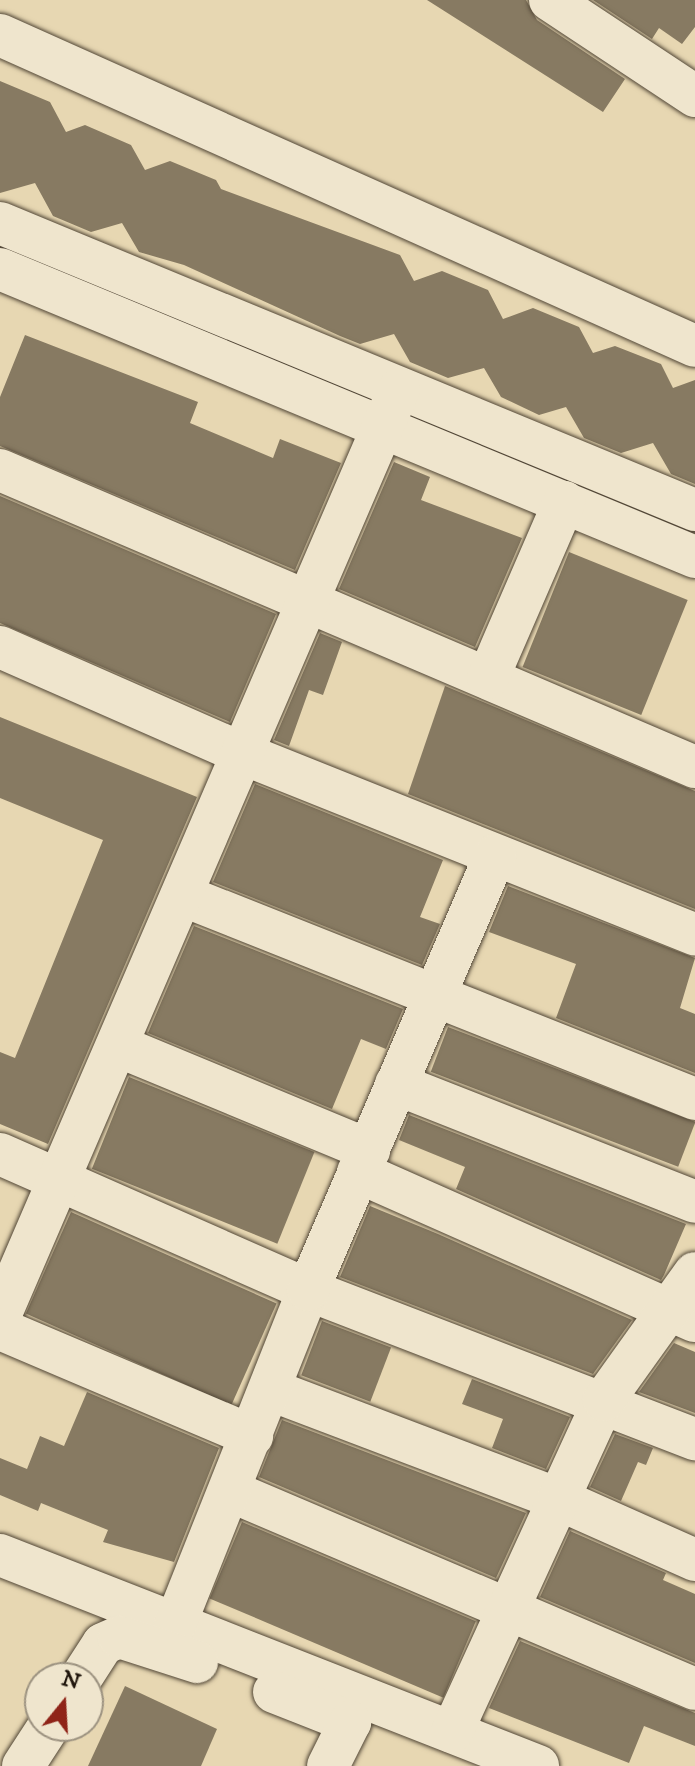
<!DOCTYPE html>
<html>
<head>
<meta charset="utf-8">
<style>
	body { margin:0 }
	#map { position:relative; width:695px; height:1766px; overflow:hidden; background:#e7d7b2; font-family:"IM FELL DW Pica",serif }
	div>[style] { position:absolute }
	.building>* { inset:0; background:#877a62; transform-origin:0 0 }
	.roads { filter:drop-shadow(0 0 2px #514636) drop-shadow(0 0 2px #514636) }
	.minor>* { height:42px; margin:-21px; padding:0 21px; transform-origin:21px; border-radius:21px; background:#efe5cd }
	span { translate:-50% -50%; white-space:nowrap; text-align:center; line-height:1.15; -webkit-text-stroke:8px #efe5cd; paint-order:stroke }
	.north { position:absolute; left:24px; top:1662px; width:80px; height:80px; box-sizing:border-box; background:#efe5cd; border:2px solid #9c9280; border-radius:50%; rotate:18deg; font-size:22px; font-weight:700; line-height:32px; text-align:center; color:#1f150c }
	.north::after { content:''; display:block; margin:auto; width:28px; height:36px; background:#8f2418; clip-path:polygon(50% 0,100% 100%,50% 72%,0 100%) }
</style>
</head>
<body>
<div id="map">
	<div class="building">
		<div style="clip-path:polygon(427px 0,526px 0,537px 20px,625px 79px,603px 112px)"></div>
		<div style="clip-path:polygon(593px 0,695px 0,695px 27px,682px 44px,659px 28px,652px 39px)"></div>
		<div style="clip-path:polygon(0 81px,50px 102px,66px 132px,85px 125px,131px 145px,145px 170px,170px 161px,216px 180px,221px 189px,400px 255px,414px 281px,442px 271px,488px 290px,503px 319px,533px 308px,579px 327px,593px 353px,615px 346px,661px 364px,673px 388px,695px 380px,695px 484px,671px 474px,653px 443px,621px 453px,584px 438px,566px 407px,539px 415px,501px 397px,484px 368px,448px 378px,410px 362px,394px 334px,360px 344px,340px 336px,184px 265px,139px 252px,122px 223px,91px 232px,53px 216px,35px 183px,0 193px)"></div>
		<div style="clip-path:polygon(25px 335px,198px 402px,190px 423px,273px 458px,280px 439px,341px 463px,295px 570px,0 446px,0 397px)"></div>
		<div style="clip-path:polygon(394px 462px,430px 477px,421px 500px,522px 538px,475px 647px,339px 589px)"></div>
		<div style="clip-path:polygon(0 496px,276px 614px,230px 722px,0 623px)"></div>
		<div style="left:569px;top:552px;width:128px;height:124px;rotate:22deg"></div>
		<div style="clip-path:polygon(320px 633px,342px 642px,323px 695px,309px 690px,289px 746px,274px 740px)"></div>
		<div style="clip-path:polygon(445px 686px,695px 791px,695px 909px,408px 794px)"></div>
		<div style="clip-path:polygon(0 717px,197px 797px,48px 1144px,0 1124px,0 1052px,15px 1058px,103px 840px,0 798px)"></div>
		<div style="clip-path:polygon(255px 784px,443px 860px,420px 917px,440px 924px,422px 965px,213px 882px)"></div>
		<div style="clip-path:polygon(508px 886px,695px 958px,680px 1008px,695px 1014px,695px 1073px,556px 1018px,576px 964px,489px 932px)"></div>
		<div style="clip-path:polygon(194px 926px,403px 1009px,386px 1049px,361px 1039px,332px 1109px,148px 1033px)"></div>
		<div style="left:448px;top:1027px;width:265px;height:48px;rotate:21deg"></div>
		<div style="left:129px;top:1077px;width:200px;height:99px;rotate:22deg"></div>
		<div style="clip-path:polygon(409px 1115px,686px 1224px,664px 1275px,661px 1280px,456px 1189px,465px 1167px,399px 1140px)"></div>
		<div style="clip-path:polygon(370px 1206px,438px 1234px,632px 1320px,593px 1374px,340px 1277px)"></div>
		<div style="left:71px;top:1212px;width:225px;height:111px;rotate:24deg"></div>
		<div style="left:322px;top:1321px;width:74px;height:58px;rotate:21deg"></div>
		<div style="clip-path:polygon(674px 1343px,695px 1352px,695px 1413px,639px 1392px)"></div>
		<div style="clip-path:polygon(472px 1379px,570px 1417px,546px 1469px,492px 1448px,503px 1419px,462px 1404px)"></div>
		<div style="clip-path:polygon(87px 1392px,219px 1448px,174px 1562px,103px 1542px,108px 1530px,41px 1503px,38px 1511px,0 1495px,0 1458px,27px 1469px,40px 1436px,64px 1446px)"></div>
		<div style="clip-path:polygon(282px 1420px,526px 1513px,496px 1578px,259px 1477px)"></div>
		<div style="clip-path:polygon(615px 1434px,653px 1448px,646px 1465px,638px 1462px,621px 1501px,590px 1487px)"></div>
		<div style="left:242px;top:1522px;width:254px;height:83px;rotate:23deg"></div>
		<div style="clip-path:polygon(570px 1531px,666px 1573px,663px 1580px,695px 1594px,695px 1663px,540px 1597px)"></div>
		<div style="clip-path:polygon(520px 1641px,695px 1713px,695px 1746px,644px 1726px,629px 1763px,489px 1708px)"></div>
		<div style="clip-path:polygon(125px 1686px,217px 1729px,201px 1766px,88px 1766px)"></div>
	</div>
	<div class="roads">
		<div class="minor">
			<div style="left:550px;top:0;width:174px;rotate:33.5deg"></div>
			<div style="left:0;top:35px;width:761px;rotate:24.11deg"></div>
			<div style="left:0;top:223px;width:752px;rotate:22.44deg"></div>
			<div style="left:0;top:269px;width:752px;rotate:22.51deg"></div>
			<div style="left:0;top:470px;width:756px;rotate:23.14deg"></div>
			<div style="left:0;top:647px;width:263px;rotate:23.7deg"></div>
			<div style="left:241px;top:753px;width:489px;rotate:21.8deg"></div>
			<div style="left:488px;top:678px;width:192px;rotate:-66.6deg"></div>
			<div style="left:184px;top:896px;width:550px;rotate:21.67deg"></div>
			<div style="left:118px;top:1046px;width:272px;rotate:22.5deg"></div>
			<div style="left:396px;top:1084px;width:321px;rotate:21.5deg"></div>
			<div style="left:0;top:1154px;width:337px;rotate:23.8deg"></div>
			<div style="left:308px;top:1290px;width:415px;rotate:21.1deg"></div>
			<div style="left:358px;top:1172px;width:368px;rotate:23.9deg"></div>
			<div style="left:0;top:1316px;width:1009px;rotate:-66.71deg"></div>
			<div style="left:0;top:1329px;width:274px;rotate:23deg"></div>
			<div style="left:271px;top:1390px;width:307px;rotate:20.8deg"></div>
			<div style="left:558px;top:1499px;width:150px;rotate:24deg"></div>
			<div style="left:230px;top:1491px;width:505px;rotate:23.06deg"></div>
			<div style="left:0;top:1555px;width:578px;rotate:21.41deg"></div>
			<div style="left:175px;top:1625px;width:360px;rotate:-68.3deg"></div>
			<div style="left:308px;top:1290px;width:473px;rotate:-66.7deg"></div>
			<div style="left:81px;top:1678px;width:40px;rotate:-57.1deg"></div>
			<div style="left:103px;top:1644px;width:17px;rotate:-24deg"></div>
			<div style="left:119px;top:1637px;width:82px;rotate:17.8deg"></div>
			<div style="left:274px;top:1692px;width:82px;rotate:21.5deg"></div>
			<div style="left:350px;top:1722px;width:49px;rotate:116.6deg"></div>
			<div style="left:452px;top:1732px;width:365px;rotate:-65.4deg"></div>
			<div style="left:604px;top:1400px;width:156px;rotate:-54.4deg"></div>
			<div style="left:23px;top:1766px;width:48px;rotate:-57deg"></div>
		</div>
	</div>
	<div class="north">N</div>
</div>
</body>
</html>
